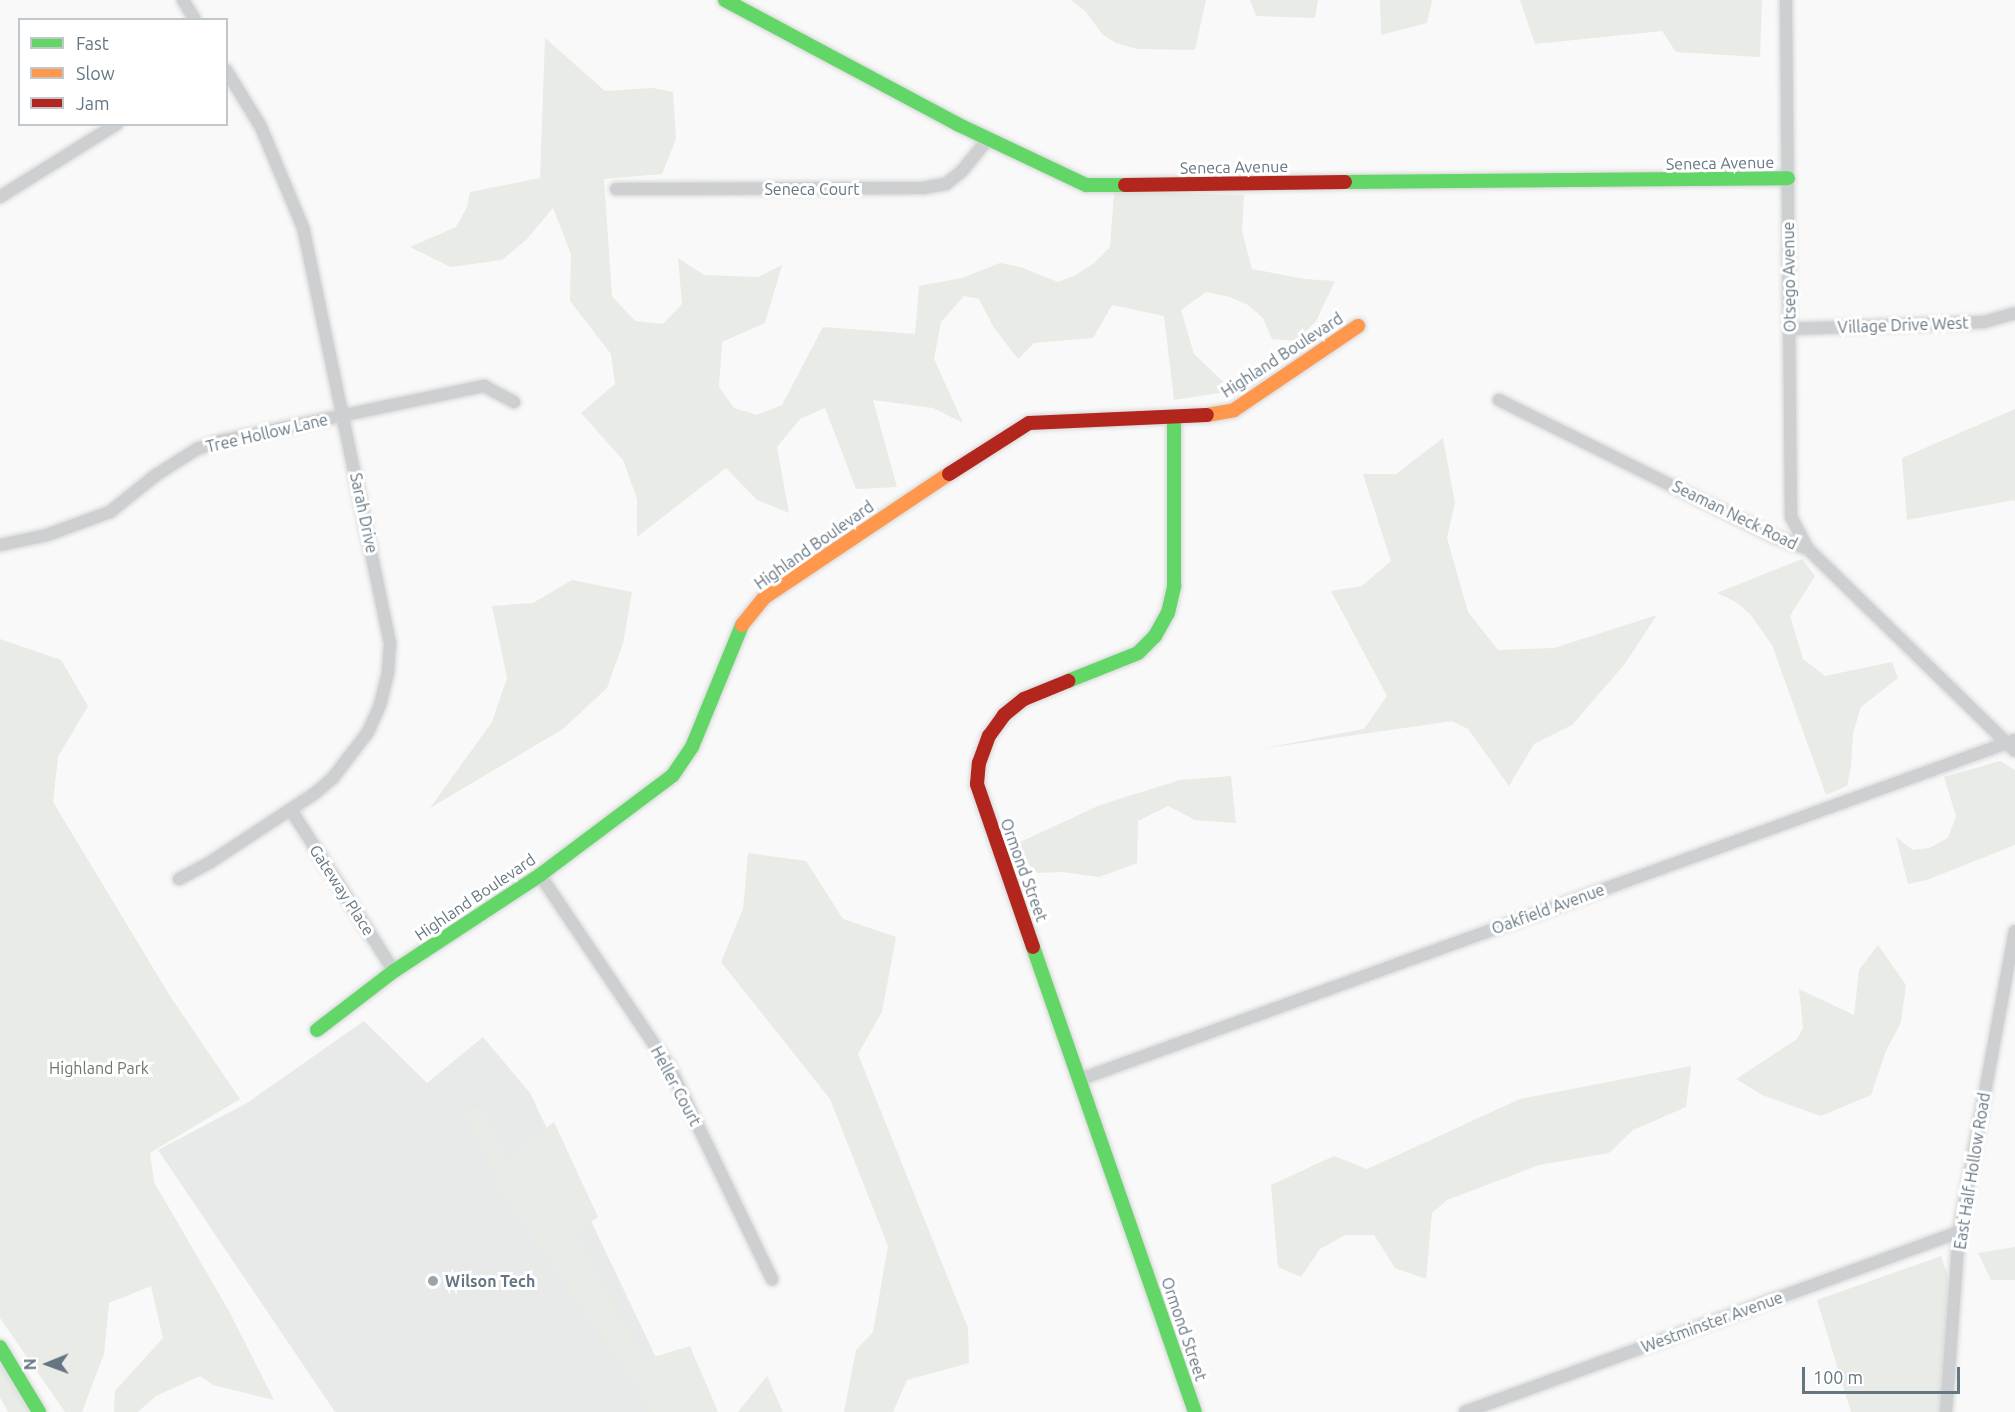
<!DOCTYPE html>
<html>
<head>
<meta charset="utf-8">
<style>
	body { margin:0 }
	#map { position:relative; width:2015px; height:1412px; overflow:hidden; background:#f9f9f9; font-family:Ubuntu,sans-serif }
	div>[style] { position:absolute }
	.built>* { inset:0; background:#e8e9e9 }
	.green>* { inset:0; background:#e8ebe6 }
	.roads { filter:drop-shadow(0 0 2px #d5d6d7) drop-shadow(0 0 2px #d5d6d7) }
	.street>* { height:12px; margin:-6px; padding:0 6px; transform-origin:6px; border-radius:6px; background:#cecfd0 }
	.fast>* { height:14px; margin:-7px; padding:0 7px; transform-origin:7px; border-radius:7px; background:#63d668 }
	.slow>* { height:14px; margin:-7px; padding:0 7px; transform-origin:7px; border-radius:7px; background:#ff974d }
	.jam>* { height:14px; margin:-7px; padding:0 7px; transform-origin:7px; border-radius:7px; background:#b3261e }
	.dots>* { width:16px; height:16px; translate:-50% -50%; box-sizing:border-box; border:3px solid #fff; border-radius:50% }
	span { translate:-50% -50%; white-space:nowrap; text-align:center; line-height:1.15; -webkit-text-stroke:6px #fff; paint-order:stroke }
	.street-label { font-size:16px; color:#657683 }
	.park-label { font-size:16px; color:#687a64 }
	.poi-label { font-size:16px; color:#657683; font-weight:700 }
	.left { translate:0 -50%; text-align:left }
	.legend { position:absolute; left:18px; top:18px; width:210px; height:108px; box-sizing:border-box; background:#fff; border:2px solid #c1c8cd; margin:0; padding:8px 10px; list-style:none; font-size:18px; color:#657683 }
	.legend li { display:flex; align-items:center; gap:12px; height:30px }
	.legend b { width:30px; border:2px solid #c1c8cd }
	.north { position:absolute; left:18px; top:1334px; width:60px; height:60px; -webkit-text-stroke:4px #fff; paint-order:stroke; rotate:269deg; font-size:16px; font-weight:700; line-height:24px; text-align:center; color:#657683 }
	.north::after { content:''; display:block; margin:auto; width:21px; height:27px; background:#657683; clip-path:polygon(50% 0,100% 100%,50% 72%,0 100%) }
	.scale { position:absolute; left:1802px; top:1367px; width:158px; height:27px; box-sizing:border-box; border:3px solid #657683; border-top:0; padding-left:8px; font-size:18px; line-height:21px; white-space:nowrap; color:#657683; -webkit-text-stroke:4px #fff; paint-order:stroke }
</style>
</head>
<body>
<div id="map">
	<div class="built">
		<div style="clip-path:polygon(364px 1021px,427px 1083px,483px 1037px,530px 1093px,682px 1412px,335px 1412px,158px 1150px,247px 1103px)"></div>
	</div>
	<div class="green">
		<div style="clip-path:polygon(1071px 0,1206px 0,1195px 50px,1137px 49px,1116px 43px,1103px 35px,1085px 11px)"></div>
		<div style="clip-path:polygon(1250px 0,1318px 0,1315px 18px,1256px 16px)"></div>
		<div style="clip-path:polygon(1380px 0,1432px 0,1427px 23px,1381px 35px)"></div>
		<div style="clip-path:polygon(1520px 0,1762px 0,1760px 57px,1676px 52px,1662px 31px,1535px 44px)"></div>
		<div style="clip-path:polygon(545px 38px,605px 91px,652px 88px,673px 92px,676px 139px,662px 174px,604px 179px,612px 296px,635px 321px,663px 324px,682px 304px,678px 258px,704px 275px,758px 277px,782px 265px,765px 323px,722px 342px,719px 387px,734px 408px,757px 415px,782px 405px,823px 327px,915px 334px,919px 286px,962px 278px,1000px 263px,1020px 267px,1058px 282px,1074px 276px,1093px 264px,1110px 247px,1114px 192px,1244px 195px,1242px 231px,1252px 269px,1304px 279px,1335px 281px,1316px 321px,1297px 341px,1272px 339px,1263px 318px,1248px 305px,1230px 297px,1206px 292px,1181px 310px,1194px 354px,1233px 391px,1174px 400px,1164px 316px,1112px 305px,1093px 338px,1034px 343px,1018px 359px,994px 328px,979px 299px,964px 296px,941px 322px,934px 359px,963px 423px,933px 408px,873px 400px,897px 487px,856px 489px,825px 408px,800px 419px,777px 447px,789px 513px,757px 500px,726px 468px,637px 537px,637px 499px,623px 460px,581px 413px,615px 384px,611px 354px,570px 301px,571px 254px,553px 208px,526px 240px,502px 260px,451px 267px,410px 247px,456px 227px,467px 207px,470px 192px,540px 178px)"></div>
		<div style="clip-path:polygon(2015px 409px,2015px 502px,2014px 500px,1907px 520px,1902px 458px)"></div>
		<div style="clip-path:polygon(1443px 438px,1455px 503px,1447px 538px,1468px 612px,1498px 650px,1554px 648px,1657px 615px,1624px 665px,1572px 725px,1534px 744px,1509px 786px,1468px 729px,1452px 721px,1260px 749px,1364px 729px,1387px 696px,1331px 591px,1362px 586px,1391px 561px,1363px 474px,1396px 474px)"></div>
		<div style="clip-path:polygon(1802px 559px,1815px 576px,1790px 616px,1803px 659px,1825px 676px,1892px 662px,1898px 678px,1861px 707px,1853px 733px,1851px 766px,1847px 786px,1826px 795px,1772px 645px,1750px 614px,1736px 602px,1717px 593px)"></div>
		<div style="clip-path:polygon(572px 580px,632px 592px,623px 643px,607px 688px,563px 729px,430px 808px,492px 722px,507px 678px,492px 606px,533px 603px)"></div>
		<div style="clip-path:polygon(0 639px,61px 660px,88px 706px,58px 757px,53px 802px,170px 996px,240px 1099px,150px 1153px,154px 1182px,229px 1311px,274px 1400px,213px 1385px,200px 1376px,156px 1396px,138px 1412px,114px 1412px,115px 1391px,163px 1338px,151px 1286px,109px 1303px,104px 1354px,82px 1412px,65px 1412px,0 1318px)"></div>
		<div style="clip-path:polygon(2000px 761px,2015px 770px,2015px 845px,1927px 880px,1908px 884px,1896px 837px,1913px 850px,1929px 848px,1948px 838px,1956px 816px,1944px 777px)"></div>
		<div style="clip-path:polygon(1231px 776px,1236px 823px,1195px 820px,1168px 806px,1138px 821px,1137px 863px,1099px 877px,1063px 872px,1034px 873px,1018px 843px,1100px 805px,1180px 780px)"></div>
		<div style="clip-path:polygon(748px 853px,806px 861px,843px 919px,896px 937px,882px 1012px,858px 1054px,968px 1328px,969px 1363px,907px 1380px,893px 1412px,844px 1412px,856px 1350px,873px 1332px,888px 1246px,830px 1099px,721px 962px,743px 909px)"></div>
		<div style="clip-path:polygon(1878px 945px,1906px 985px,1901px 1022px,1886px 1051px,1871px 1095px,1821px 1116px,1762px 1095px,1736px 1079px,1797px 1039px,1803px 1028px,1799px 989px,1854px 1015px,1859px 970px)"></div>
		<div style="clip-path:polygon(1691px 1066px,1686px 1107px,1633px 1130px,1609px 1153px,1539px 1165px,1447px 1200px,1432px 1213px,1426px 1279px,1395px 1268px,1374px 1235px,1345px 1235px,1320px 1249px,1301px 1277px,1278px 1267px,1271px 1185px,1334px 1156px,1367px 1169px,1520px 1099px)"></div>
		<div style="clip-path:polygon(482px 1106px,506px 1160px,554px 1122px,598px 1217px,575px 1233px,644px 1360px,690px 1346px,718px 1412px,649px 1412px,642px 1394px,501px 1193px,465px 1111px)"></div>
		<div style="clip-path:polygon(2015px 1247px,2015px 1280px,1991px 1280px,1978px 1253px)"></div>
		<div style="clip-path:polygon(1941px 1256px,1948px 1276px,1943px 1412px,1851px 1412px,1817px 1300px)"></div>
		<div style="clip-path:polygon(0 1363px,29px 1412px,8px 1412px,0 1397px)"></div>
		<div style="clip-path:polygon(767px 1376px,783px 1412px,738px 1412px)"></div>
	</div>
	<div class="roads">
		<div class="street">
			<div style="left:183px;top:0;width:23px;rotate:59deg"></div>
			<div style="left:1786px;top:0;width:517px;rotate:89.45deg"></div>
			<div style="left:1791px;top:517px;width:36px;rotate:62deg"></div>
			<div style="left:616px;top:189px;width:307px;rotate:-0.2deg"></div>
			<div style="left:923px;top:188px;width:23px;rotate:-10deg"></div>
			<div style="left:946px;top:184px;width:21px;rotate:-39deg"></div>
			<div style="left:962px;top:171px;width:41px;rotate:-50.9deg"></div>
			<div style="left:0;top:197px;width:138px;rotate:-32deg"></div>
			<div style="left:1790px;top:329px;width:194px;rotate:-2.1deg"></div>
			<div style="left:1984px;top:322px;width:32px;rotate:-16deg"></div>
			<div style="left:1499px;top:400px;width:308px;rotate:26.4deg"></div>
			<div style="left:1775px;top:537px;width:35px;rotate:20deg"></div>
			<div style="left:1808px;top:549px;width:289px;rotate:44.3deg"></div>
			<div style="left:0;top:545px;width:48px;rotate:-12deg"></div>
			<div style="left:47px;top:535px;width:67px;rotate:-20.1deg"></div>
			<div style="left:110px;top:512px;width:59px;rotate:-38.8deg"></div>
			<div style="left:156px;top:475px;width:49px;rotate:-32.4deg"></div>
			<div style="left:197px;top:449px;width:24px;rotate:-19deg"></div>
			<div style="left:220px;top:441px;width:270px;rotate:-11.8deg"></div>
			<div style="left:484px;top:386px;width:34px;rotate:28deg"></div>
			<div style="left:291px;top:810px;width:191px;rotate:57.4deg"></div>
			<div style="left:540px;top:875px;width:230px;rotate:56deg"></div>
			<div style="left:669px;top:1066px;width:237px;rotate:64.2deg"></div>
			<div style="left:179px;top:879px;width:34px;rotate:-28deg"></div>
			<div style="left:209px;top:863px;width:126px;rotate:-33.3deg"></div>
			<div style="left:314px;top:794px;width:23px;rotate:-40deg"></div>
			<div style="left:332px;top:779px;width:59px;rotate:-52.5deg"></div>
			<div style="left:368px;top:732px;width:30px;rotate:-66deg"></div>
			<div style="left:380px;top:705px;width:34px;rotate:-76deg"></div>
			<div style="left:388px;top:672px;width:29px;rotate:-86deg"></div>
			<div style="left:390px;top:643px;width:422px;rotate:-101.8deg"></div>
			<div style="left:304px;top:230px;width:112px;rotate:-112.7deg"></div>
			<div style="left:261px;top:127px;width:67px;rotate:-121.6deg"></div>
			<div style="left:1081px;top:1079px;width:994px;rotate:-19.95deg"></div>
			<div style="left:1465px;top:1412px;width:526px;rotate:-20.02deg"></div>
			<div style="left:1946px;top:1412px;width:180px;rotate:-85.9deg"></div>
			<div style="left:1959px;top:1232px;width:306px;rotate:-79.5deg"></div>
		</div>
		<div class="fast">
			<div style="left:725px;top:0;width:263px;rotate:28.1deg"></div>
			<div style="left:957px;top:124px;width:143px;rotate:25.3deg"></div>
			<div style="left:1086px;top:185px;width:39px"></div>
			<div style="left:1345px;top:182px;width:443px;rotate:-0.5deg"></div>
			<div style="left:1068px;top:681px;width:75px;rotate:-21.8deg"></div>
			<div style="left:1138px;top:653px;width:24px;rotate:-45deg"></div>
			<div style="left:1155px;top:636px;width:26px;rotate:-61deg"></div>
			<div style="left:1168px;top:613px;width:28px;rotate:-77deg"></div>
			<div style="left:1174px;top:586px;width:168px;rotate:-90deg"></div>
			<div style="left:1033px;top:947px;width:492px;rotate:70.8deg"></div>
			<div style="left:317px;top:1030px;width:97px;rotate:-37.5deg"></div>
			<div style="left:394px;top:971px;width:175px;rotate:-33.3deg"></div>
			<div style="left:540px;top:875px;width:166px;rotate:-36.9deg"></div>
			<div style="left:673px;top:775px;width:34px;rotate:-56deg"></div>
			<div style="left:692px;top:747px;width:132px;rotate:-67.7deg"></div>
			<div style="left:0;top:1347px;width:76px;rotate:59deg"></div>
		</div>
		<div class="slow">
			<div style="left:1207px;top:415px;width:27px;rotate:-10deg"></div>
			<div style="left:1234px;top:410px;width:150px;rotate:-34.1deg"></div>
			<div style="left:742px;top:625px;width:36px;rotate:-51deg"></div>
			<div style="left:765px;top:597px;width:221px;rotate:-33.8deg"></div>
		</div>
		<div class="jam">
			<div style="left:1125px;top:185px;width:220px;rotate:-0.8deg"></div>
			<div style="left:949px;top:474px;width:95px;rotate:-32.5deg"></div>
			<div style="left:1029px;top:423px;width:178px;rotate:-2.6deg"></div>
			<div style="left:1033px;top:947px;width:172px;rotate:-109deg"></div>
			<div style="left:977px;top:784px;width:21px;rotate:-85deg"></div>
			<div style="left:979px;top:763px;width:29px;rotate:-70deg"></div>
			<div style="left:989px;top:736px;width:26px;rotate:-54deg"></div>
			<div style="left:1004px;top:715px;width:26px;rotate:-39deg"></div>
			<div style="left:1024px;top:699px;width:48px;rotate:-22.2deg"></div>
		</div>
	</div>
	<div class="dots">
		<div style="left:433px;top:1281px;background:#99a4ac"></div>
	</div>
	<div class="street-label">
		<span style="left:1720px;top:163px;rotate:-1deg">Seneca Avenue</span>
		<span style="left:1234px;top:167px;rotate:-1deg">Seneca Avenue</span>
		<span style="left:812px;top:189px">Seneca Court</span>
		<span style="left:1789px;top:277px;rotate:-91deg">Otsego Avenue</span>
		<span style="left:1903px;top:325px;rotate:-2deg">Village Drive West</span>
		<span style="left:1282px;top:355px;rotate:-33deg">Highland Boulevard</span>
		<span style="left:267px;top:433px;rotate:-13deg">Tree Hollow Lane</span>
		<span style="left:364px;top:513px;rotate:78deg">Sarah Drive</span>
		<span style="left:1735px;top:515px;rotate:26deg">Seaman Neck Road</span>
		<span style="left:814px;top:545px;rotate:-35deg">Highland Boulevard</span>
		<span style="left:1024px;top:870px;rotate:70deg">Ormond Street</span>
		<span style="left:342px;top:890px;rotate:57deg">Gateway Place</span>
		<span style="left:475px;top:897px;rotate:-34deg">Highland Boulevard</span>
		<span style="left:1548px;top:909px;rotate:-20deg">Oakfield Avenue</span>
		<span style="left:676px;top:1086px;rotate:62deg">Heller Court</span>
		<span style="left:1972px;top:1171px;rotate:-81deg">East Half Hollow Road</span>
		<span style="left:1712px;top:1322px;rotate:-20deg">Westminster Avenue</span>
		<span style="left:1184px;top:1329px;rotate:71deg">Ormond Street</span>
	</div>
	<div class="park-label">
		<span style="left:99px;top:1068px">Highland Park</span>
	</div>
	<div class="poi-label">
		<span class="left" style="left:445px;top:1281px">Wilson Tech</span>
	</div>
	<ul class="legend">
	<li><b style="height:8px;background:#63d668"></b>Fast</li>
	<li><b style="height:8px;background:#ff974d"></b>Slow</li>
	<li><b style="height:8px;background:#b3261e"></b>Jam</li>
	</ul>
	<div class="north">N</div>
	<div class="scale">100 m</div>
</div>
</body>
</html>
